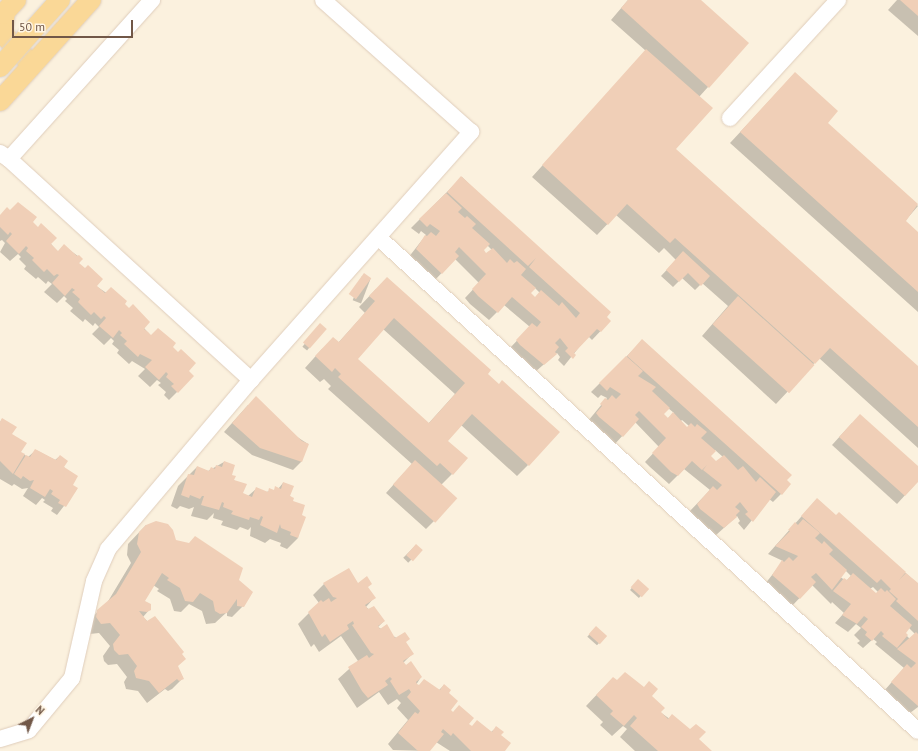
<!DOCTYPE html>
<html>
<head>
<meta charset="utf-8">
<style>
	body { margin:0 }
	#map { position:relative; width:918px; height:751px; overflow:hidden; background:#fbf1de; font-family:"PT Sans",sans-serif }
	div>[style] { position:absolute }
	.shadow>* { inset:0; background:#0003; transform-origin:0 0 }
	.building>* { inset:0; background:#f0cfb7; transform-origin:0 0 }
	.roads { filter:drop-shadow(0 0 1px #dfcdbb) drop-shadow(0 0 1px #dfcdbb) }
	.minor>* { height:16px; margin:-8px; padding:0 8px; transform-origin:8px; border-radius:8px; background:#fff }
	.major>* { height:20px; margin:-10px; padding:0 10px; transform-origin:10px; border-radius:10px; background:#fad897 }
	.bridges { filter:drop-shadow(0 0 1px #dad3cf) drop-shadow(0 0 1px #dad3cf) }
	.major-bridge>* { height:20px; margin:-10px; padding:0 10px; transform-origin:10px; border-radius:10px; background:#fad897 }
	span { translate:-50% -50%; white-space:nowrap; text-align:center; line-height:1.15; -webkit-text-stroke:3px #fff5e4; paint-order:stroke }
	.north { position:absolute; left:12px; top:699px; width:40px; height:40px; -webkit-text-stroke:3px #fff5e4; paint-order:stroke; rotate:42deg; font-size:11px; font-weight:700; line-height:16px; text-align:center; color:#715747 }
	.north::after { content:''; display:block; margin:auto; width:14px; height:18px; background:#715747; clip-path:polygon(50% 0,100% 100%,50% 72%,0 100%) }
	.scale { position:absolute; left:12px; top:20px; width:121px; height:18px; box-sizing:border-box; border:2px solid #715747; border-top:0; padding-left:5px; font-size:12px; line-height:14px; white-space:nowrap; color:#715747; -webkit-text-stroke:3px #fff5e4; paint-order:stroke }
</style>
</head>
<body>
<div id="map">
	<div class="shadow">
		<div style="clip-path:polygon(628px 0,700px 0,708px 87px,699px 97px,675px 149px,918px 368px,918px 448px,819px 358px,776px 404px,702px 336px,728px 306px,702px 283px,695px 290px,682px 278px,673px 287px,661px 276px,676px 260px,664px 248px,659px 253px,616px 215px,597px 235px,532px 177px,646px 51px,611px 20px)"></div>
		<div style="clip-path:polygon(897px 0,918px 0,918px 36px,888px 10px)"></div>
		<div style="clip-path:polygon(795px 73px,826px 123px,918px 206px,905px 221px,918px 233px,918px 312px,730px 143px)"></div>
		<div style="clip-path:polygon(evenodd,462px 177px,610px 321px,592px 340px,588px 336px,564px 366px,558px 360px,560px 357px,557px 353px,535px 372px,509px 349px,530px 327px,504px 305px,489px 320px,470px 304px,465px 298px,479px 283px,455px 259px,434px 281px,408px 258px,426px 235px,421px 231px,419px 234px,411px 228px,462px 177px,487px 245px,492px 250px,486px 254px,482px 250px,487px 245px,462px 177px,535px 288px,540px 293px,535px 298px,530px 293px,535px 288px)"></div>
		<div style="clip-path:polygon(0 215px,32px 222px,58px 252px,64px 246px,82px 259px,78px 264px,96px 286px,123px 304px,151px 336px,171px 348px,188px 372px,177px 392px,169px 400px,164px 395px,166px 392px,158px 385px,161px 383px,157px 380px,150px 387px,138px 376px,145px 369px,132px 361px,129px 364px,117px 353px,119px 350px,112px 344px,114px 341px,111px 338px,104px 345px,92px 334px,99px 327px,95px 323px,93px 326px,85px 319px,83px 322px,70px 311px,73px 308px,65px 301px,67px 299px,64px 296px,57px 303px,44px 292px,52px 284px,48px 281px,46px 284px,38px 277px,36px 279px,24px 269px,26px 266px,19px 259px,21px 257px,18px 254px,10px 261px,0 252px,5px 243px,2px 240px,0 241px)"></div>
		<div style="left:362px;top:276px;width:9px;height:26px;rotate:21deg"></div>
		<div style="clip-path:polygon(evenodd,376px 289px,486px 374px,528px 465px,517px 476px,461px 425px,447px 441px,452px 474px,441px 485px,434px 521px,426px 529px,386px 493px,412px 464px,328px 389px,331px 386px,324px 379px,320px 382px,305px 368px,322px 349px,338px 343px,365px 313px,359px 307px,376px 289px,383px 329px,455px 394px,428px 424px,356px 359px,383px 329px)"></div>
		<div style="left:320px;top:325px;width:6px;height:28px;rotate:39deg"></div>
		<div style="clip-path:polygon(evenodd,634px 349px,786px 480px,781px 494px,773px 502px,769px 499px,744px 530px,738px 523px,740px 521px,737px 516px,715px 536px,689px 512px,710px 490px,684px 469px,669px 484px,650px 467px,645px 462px,659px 447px,635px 422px,614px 445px,588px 421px,607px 398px,601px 395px,598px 398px,591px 392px,634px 349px,668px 408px,674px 413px,667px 419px,663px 414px,668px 408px,634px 349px,682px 420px,689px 426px,687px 428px,681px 421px,682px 420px,634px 349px,715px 450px,723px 457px,716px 462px,710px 456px,715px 450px)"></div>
		<div style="clip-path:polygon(248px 405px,308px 444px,301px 462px,293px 470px,252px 455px,224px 432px)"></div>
		<div style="clip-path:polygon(2px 419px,20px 452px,28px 457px,36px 450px,55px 460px,60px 456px,71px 485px,77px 489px,57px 515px,51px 511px,53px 508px,43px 502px,45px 500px,42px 498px,36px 505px,23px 496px,28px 488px,22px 489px,14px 484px,12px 486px,0 479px,0 422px)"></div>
		<div style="clip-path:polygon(852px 423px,918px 467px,918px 481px,897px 504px,832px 445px)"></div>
		<div style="clip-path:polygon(224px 462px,242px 494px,248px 496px,256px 489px,266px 492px,278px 489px,283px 483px,301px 516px,298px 538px,287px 549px,280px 546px,281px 543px,270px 539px,265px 543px,250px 536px,251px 527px,248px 530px,240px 527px,237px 530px,221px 525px,223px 521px,213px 518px,214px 513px,207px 520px,191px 516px,194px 507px,189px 509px,180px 506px,177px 509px,171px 506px,178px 486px,197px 467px,208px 471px)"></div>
		<div style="clip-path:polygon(evenodd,817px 499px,836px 516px,839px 514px,918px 584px,918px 707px,910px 713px,884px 691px,904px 668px,875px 644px,877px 642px,873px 639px,863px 648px,857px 643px,860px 641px,854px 635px,861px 628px,856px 624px,848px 632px,835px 623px,844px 613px,832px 602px,831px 604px,812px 585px,791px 607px,765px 584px,783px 561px,768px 554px,817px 499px,845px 570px,851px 576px,846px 581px,839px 576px,845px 570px,817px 499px,873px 587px,878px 592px,876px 594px,870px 589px,873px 587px,817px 499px,909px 628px,915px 634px,910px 639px,904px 633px,909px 628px)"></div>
		<div style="clip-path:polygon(146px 525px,238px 580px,243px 606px,232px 617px,227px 616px,227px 612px,215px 623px,206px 624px,202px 611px,189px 604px,181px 612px,174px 611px,170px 599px,157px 591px,159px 589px,153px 585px,143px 602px,150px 609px,143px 617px,181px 654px,177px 666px,183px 678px,172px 689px,168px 691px,165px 689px,147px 703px,138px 691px,126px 689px,124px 682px,127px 677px,117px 664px,108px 665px,104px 661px,103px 656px,110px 646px,99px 633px,90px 634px,87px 622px,107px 603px,131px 563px,127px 555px,128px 544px)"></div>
		<div style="left:416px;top:545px;width:7px;height:18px;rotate:45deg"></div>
		<div style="left:638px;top:581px;width:12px;height:12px;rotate:42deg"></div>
		<div style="clip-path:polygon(324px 584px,357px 584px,367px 587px,374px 598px,366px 607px,384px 621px,378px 627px,405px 643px,412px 654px,403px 663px,421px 677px,416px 685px,439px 690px,444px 685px,449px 710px,471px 727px,491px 732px,497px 727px,503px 751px,450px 751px,436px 742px,429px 751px,393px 750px,388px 744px,408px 720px,397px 708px,401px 703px,397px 699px,388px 705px,379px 692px,357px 708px,338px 679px,358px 661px,341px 636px,319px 652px,314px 644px,311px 647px,298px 624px,319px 603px,313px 595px)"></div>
		<div style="left:596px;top:627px;width:13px;height:13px;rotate:42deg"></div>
		<div style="clip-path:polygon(602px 689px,650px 696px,660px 712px,698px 739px,710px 751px,635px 751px,620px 737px,627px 729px,623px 726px,612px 736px,600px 725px,603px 722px,586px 706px)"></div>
	</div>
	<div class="building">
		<div style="clip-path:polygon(628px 0,701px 0,749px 43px,709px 88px,621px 8px)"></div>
		<div style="clip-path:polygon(900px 0,918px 0,918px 16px)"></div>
		<div style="clip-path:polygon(646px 49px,713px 108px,676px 149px,918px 366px,918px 427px,830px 348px,815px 364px,675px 238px,670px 243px,627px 204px,608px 225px,542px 165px)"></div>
		<div style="clip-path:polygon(795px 72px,838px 111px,828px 123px,918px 204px,906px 221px,918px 232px,918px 292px,740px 132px)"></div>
		<div style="clip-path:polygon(461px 176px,611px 312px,607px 317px,611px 321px,601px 332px,597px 329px,574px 353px,576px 355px,573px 359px,565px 351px,568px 348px,560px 338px,555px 343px,559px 347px,555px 352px,557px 354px,544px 365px,520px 345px,516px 340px,532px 323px,537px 327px,541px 322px,512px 297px,498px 313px,478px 296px,472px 289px,486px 274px,459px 247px,455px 252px,459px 256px,442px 274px,416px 249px,425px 235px,427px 236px,431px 232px,436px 236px,440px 231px,430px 224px,427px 227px,419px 219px,446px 193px,462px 208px,458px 212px,465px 218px,467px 216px,476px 224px,472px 228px,490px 244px,484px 250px,486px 253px,493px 248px,507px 263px,510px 259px,514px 263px,517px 261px,526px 269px,521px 275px,536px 288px,531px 293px,535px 297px,541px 290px,559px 306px,562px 302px,576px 318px,580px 313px,529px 267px,536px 258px,528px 266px,447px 192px)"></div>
		<div style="clip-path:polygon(18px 202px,37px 217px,33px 222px,38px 227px,41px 223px,57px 238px,51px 244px,58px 251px,64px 244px,77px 256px,79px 255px,83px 259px,79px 263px,85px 268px,88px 265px,103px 279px,97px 286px,105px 293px,111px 287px,127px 301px,125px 304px,129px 308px,133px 304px,150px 322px,144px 329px,148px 332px,151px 335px,158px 328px,176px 343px,173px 347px,178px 352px,181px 349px,196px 363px,189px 371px,194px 376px,178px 393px,171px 386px,174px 384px,166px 377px,168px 374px,166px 372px,159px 380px,145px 367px,152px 360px,140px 354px,138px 357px,124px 344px,127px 341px,120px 335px,122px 333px,119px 330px,113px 338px,99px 326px,106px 318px,104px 316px,101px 319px,94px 312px,91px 315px,78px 302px,80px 299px,72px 292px,75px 290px,72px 288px,65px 296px,52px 283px,59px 275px,57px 274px,54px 276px,47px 269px,44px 272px,32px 260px,34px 258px,26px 251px,28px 248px,26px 246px,19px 254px,6px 241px,12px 234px,10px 232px,8px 235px,0 227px,0 215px,7px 207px,10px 210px)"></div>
		<div style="clip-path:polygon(683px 251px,710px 276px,701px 286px,688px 273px,679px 282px,666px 270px)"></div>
		<div style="left:364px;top:273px;width:9px;height:26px;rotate:36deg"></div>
		<div style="clip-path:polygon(evenodd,387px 277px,491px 370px,488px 374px,499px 384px,502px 380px,560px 432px,529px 466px,472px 414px,448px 441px,468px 458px,453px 475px,440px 463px,437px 466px,338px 377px,341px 374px,335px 368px,332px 372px,315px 356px,333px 337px,339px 342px,375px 301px,369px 296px,387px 277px,394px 318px,465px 383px,429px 423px,358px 359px,394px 318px)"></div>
		<div style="left:738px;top:296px;width:103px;height:38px;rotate:42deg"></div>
		<div style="left:320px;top:323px;width:9px;height:26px;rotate:41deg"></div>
		<div style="clip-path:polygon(642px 339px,792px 475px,787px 480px,791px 484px,782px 495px,627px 356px)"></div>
		<div style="clip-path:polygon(626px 356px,643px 371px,638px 376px,656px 387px,652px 391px,670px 408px,664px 414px,668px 418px,673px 412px,687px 427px,691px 423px,695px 427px,697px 424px,707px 432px,701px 438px,716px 451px,711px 456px,716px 461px,724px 455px,738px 470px,743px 466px,756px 482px,760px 477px,776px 492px,753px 522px,745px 514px,748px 512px,740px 502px,735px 507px,740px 511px,736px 515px,737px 517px,724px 528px,700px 509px,697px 504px,713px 486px,717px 490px,722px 485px,703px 470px,707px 465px,702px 470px,692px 461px,678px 476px,671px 472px,652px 453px,666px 438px,639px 411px,635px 415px,639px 419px,623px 437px,599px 417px,596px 413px,602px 406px,600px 404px,605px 398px,608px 400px,612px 395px,616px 399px,621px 394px,610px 387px,607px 391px,599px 383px)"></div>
		<div style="clip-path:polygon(256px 396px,302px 441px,309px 444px,302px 462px,260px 448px,232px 423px)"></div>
		<div style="clip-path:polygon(860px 414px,918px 466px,918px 482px,905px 496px,839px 437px)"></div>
		<div style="clip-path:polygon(2px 418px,17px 427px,12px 434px,27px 443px,21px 452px,25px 454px,13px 474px,0 461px,0 422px)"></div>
		<div style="clip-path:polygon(35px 449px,56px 460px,60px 455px,68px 461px,64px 467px,78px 476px,73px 485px,78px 488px,66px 507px,58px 503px,60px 500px,51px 494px,53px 491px,50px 489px,45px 497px,30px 488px,34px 480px,30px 481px,23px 476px,21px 479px,14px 474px,26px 455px,30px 457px)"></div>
		<div style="left:415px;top:460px;width:57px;height:33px;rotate:42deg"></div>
		<div style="clip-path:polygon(224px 461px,235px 465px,232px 475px,236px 476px,234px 480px,247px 484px,243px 493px,252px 497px,256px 487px,268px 492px,269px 488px,274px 490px,275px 486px,281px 489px,283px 482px,294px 486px,290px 496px,294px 498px,293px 501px,305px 505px,302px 515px,306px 517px,298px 538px,290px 535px,291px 532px,281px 528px,280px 524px,277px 533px,260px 525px,263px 517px,261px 516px,259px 520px,250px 517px,249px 520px,231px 514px,233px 511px,223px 507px,224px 503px,222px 502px,219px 510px,201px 505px,204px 496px,202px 496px,200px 499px,190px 495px,189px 498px,181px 495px,188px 474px,194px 475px,197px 466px,209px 471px,211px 467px,215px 469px,216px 465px,222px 467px)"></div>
		<div style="clip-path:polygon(817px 498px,836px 515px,839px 512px,906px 572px,899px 580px,906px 573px,918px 583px,918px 621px,896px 601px,898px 599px,889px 591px,891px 589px,881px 579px,877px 583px,801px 516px)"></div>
		<div style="clip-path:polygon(803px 519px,820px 533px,815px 538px,822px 544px,824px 541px,833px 550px,829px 554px,847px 570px,832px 590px,816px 573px,811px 577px,816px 582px,800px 599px,772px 575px,782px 560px,784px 562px,789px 557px,793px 561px,798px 556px,775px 546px,790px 531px,788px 530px,795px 522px,798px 525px)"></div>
		<div style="clip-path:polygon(156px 521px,168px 524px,173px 530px,176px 540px,189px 543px,195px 536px,243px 568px,239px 580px,253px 592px,244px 607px,237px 606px,237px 599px,227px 613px,220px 614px,215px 611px,213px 601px,200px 593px,193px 602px,185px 601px,180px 588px,167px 580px,169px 578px,162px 573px,145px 601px,151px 604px,151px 610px,147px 612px,139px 611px,147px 621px,155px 616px,184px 652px,182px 654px,186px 659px,178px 666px,184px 679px,179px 681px,177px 679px,159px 693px,149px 681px,136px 678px,134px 671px,137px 666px,128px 654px,119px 655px,114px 650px,113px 644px,120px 635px,110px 623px,101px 624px,96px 617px,97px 610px,116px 594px,141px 552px,137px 544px,139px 532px,146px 525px)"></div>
		<div style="left:416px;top:544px;width:9px;height:15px;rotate:41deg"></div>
		<div style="clip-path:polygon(349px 568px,358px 583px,367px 576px,372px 584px,368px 587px,376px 598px,365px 605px,368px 609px,374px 606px,385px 621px,378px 626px,380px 629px,387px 624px,395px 638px,405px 632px,410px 639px,406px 642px,414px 654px,403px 661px,406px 665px,411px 661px,422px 677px,416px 682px,417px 684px,419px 685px,424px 679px,440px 690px,444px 684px,451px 690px,449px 693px,458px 701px,451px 710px,453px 712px,459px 705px,474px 718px,469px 724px,472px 726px,477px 720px,492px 732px,496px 726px,504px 732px,501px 735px,511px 743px,505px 751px,471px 751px,453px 733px,451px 736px,443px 729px,441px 732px,444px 734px,430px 751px,418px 751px,398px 733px,415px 712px,418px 714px,420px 711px,407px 697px,411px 692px,409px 689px,399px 695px,390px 681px,392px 679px,390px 677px,385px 681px,388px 685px,368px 698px,362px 691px,348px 667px,367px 655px,369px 658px,374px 654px,371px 653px,352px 625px,354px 624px,353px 621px,347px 625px,349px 629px,330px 642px,325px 634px,322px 637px,308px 612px,321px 600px,323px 602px,329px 598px,331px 602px,337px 598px,333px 597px,323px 583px)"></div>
		<div style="clip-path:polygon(853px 573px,876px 593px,881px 588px,885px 592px,887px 590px,896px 599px,890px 606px,912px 625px,906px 633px,908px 635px,897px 648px,882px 636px,884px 634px,881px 631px,872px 641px,865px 635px,867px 632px,861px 627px,868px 619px,864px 616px,857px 624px,842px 615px,851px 604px,833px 591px,844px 578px,847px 580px)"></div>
		<div style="left:638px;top:579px;width:15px;height:11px;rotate:42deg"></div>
		<div style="left:596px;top:626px;width:15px;height:11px;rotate:42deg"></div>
		<div style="clip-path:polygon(916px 632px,918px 634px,918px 706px,891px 682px,907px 664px,911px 668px,916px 663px,897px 649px)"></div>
		<div style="clip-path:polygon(625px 672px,644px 687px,649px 681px,658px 689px,652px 696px,665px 708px,661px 712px,668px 719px,672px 714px,690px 729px,696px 724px,706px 732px,699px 739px,712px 751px,658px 751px,630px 726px,637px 718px,634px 715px,624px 726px,610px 714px,613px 711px,596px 695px,613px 677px,617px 680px)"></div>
	</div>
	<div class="roads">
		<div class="minor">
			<div style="left:730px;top:118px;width:160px;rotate:-47.5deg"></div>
			<div style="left:0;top:153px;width:11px;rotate:34deg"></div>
			<div style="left:9px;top:159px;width:328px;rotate:42.4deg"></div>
			<div style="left:9px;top:159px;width:214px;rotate:-48deg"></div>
			<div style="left:379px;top:238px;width:730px;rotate:42.45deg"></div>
			<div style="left:0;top:739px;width:30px;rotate:-17deg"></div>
			<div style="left:29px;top:730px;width:67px;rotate:-50.4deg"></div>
			<div style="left:72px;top:678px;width:99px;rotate:-77.2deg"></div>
			<div style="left:94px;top:581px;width:35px;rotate:-66deg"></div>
			<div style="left:108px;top:549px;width:221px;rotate:-49.8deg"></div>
			<div style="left:251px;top:380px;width:332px;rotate:-48.4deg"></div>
			<div style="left:471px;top:132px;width:198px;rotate:-138.3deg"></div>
		</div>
		<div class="major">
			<div style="left:16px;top:0;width:16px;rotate:133deg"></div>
			<div style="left:5px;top:12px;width:21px;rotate:98deg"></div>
			<div style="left:2px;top:33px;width:38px;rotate:47deg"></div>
			<div style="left:0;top:101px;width:136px;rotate:-48deg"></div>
		</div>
	</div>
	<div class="bridges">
		<div class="major-bridge">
			<div style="left:0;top:67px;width:90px;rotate:-48.2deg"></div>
		</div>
	</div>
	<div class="north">N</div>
	<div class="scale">50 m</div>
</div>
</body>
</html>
